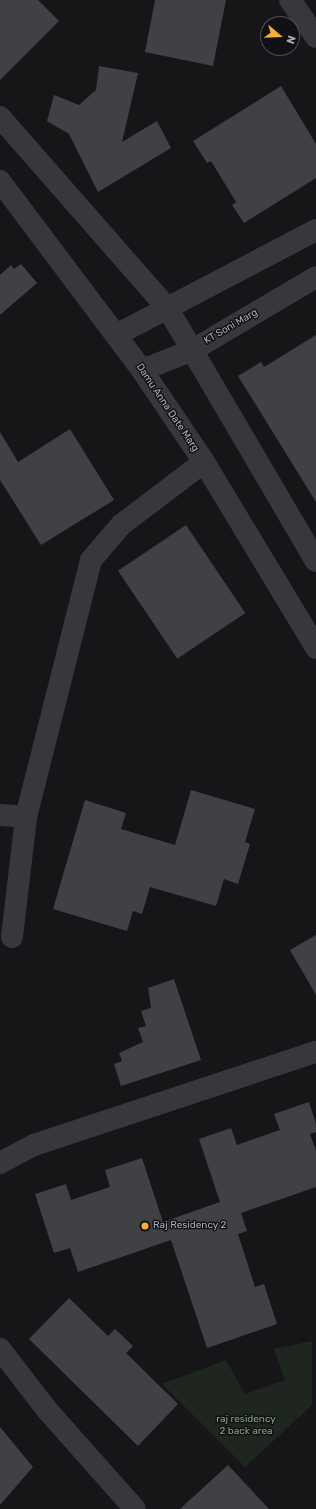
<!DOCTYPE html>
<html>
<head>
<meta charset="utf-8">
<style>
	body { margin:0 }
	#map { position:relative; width:316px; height:1509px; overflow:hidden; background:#161618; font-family:Rubik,sans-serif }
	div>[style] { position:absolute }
	.green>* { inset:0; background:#1e261f }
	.building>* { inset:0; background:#404145; transform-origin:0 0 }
	.minor>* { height:22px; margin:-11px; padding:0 11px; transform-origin:11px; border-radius:11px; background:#37383d }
	.tertiary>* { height:22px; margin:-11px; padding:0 11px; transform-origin:11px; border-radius:11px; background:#37383d }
	.dots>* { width:11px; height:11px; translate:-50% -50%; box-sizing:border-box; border:2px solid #111113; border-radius:50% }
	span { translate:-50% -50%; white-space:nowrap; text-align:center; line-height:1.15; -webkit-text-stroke:3px #111113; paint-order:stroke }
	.street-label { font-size:10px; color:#a8adb8 }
	.poi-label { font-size:10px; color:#a8adb8 }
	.left { translate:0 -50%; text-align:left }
	.park-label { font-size:10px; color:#7fa381 }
	.north { position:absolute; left:260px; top:16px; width:40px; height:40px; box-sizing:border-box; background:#111113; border:1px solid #4d4f55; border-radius:50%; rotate:109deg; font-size:11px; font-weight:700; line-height:16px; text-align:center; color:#a8adb8 }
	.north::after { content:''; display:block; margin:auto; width:14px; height:18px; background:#f2b134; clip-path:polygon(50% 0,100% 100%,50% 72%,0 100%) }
</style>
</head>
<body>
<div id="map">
	<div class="green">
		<div style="clip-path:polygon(312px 1341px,312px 1405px,245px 1467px,162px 1384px,226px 1360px,245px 1394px,285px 1380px,274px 1349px)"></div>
	</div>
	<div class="building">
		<div style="clip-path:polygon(0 0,38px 0,59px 21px,0 80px)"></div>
		<div style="clip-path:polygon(155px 0,226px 0,213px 66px,145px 52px)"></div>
		<div style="clip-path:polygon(99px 66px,138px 73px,122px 142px,157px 121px,171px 148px,98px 192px,69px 134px,47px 121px,54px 95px,79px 105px,96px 90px)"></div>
		<div style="clip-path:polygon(281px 86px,316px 144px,316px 178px,244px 223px,232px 205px,236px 202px,211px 161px,207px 163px,193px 141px)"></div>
		<div style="clip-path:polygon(21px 264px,37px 283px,0 315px,0 275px,11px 265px,14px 269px)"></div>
		<div style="clip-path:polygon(316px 335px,316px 502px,238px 376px,261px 362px,264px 367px)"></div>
		<div style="clip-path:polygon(70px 429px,114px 500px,41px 545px,0 480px,0 432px,18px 462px)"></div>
		<div style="left:186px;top:525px;width:106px;height:82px;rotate:56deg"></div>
		<div style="clip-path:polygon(191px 790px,255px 809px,245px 842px,250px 844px,238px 884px,224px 879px,216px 906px,150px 887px,142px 914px,133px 911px,127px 931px,53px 909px,85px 800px,126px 813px,121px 829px,175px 845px)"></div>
		<div style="clip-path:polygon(316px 935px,316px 995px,290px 950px)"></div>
		<div style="clip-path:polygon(174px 979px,201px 1060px,121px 1086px,114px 1064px,122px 1061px,119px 1053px,143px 1042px,138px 1028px,146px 1026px,141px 1011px,151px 1008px,148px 988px)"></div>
		<div style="clip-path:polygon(309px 1102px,316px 1124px,316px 1132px,310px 1134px,316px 1151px,316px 1187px,241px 1213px,247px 1231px,238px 1234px,255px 1287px,264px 1284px,277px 1324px,207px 1348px,171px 1240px,78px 1272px,70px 1248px,54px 1253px,35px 1194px,66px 1184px,71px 1200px,110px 1187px,105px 1170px,142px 1158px,163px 1222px,220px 1202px,199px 1139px,231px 1128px,237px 1145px,280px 1130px,274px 1114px)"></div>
		<div style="clip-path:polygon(69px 1298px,108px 1336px,115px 1329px,133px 1346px,126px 1353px,178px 1404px,138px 1446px,29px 1339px)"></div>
		<div style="clip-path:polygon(0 1427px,33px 1467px,0 1505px)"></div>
		<div style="clip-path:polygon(228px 1465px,269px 1509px,180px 1509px)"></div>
	</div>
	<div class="minor">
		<div style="left:290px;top:0;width:45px;rotate:54.9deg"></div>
		<div style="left:0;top:815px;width:26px;rotate:4deg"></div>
		<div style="left:12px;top:937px;width:121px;rotate:-83.3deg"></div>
		<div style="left:26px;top:817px;width:265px;rotate:-75.8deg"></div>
		<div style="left:91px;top:560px;width:46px;rotate:-49.4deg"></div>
		<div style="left:121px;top:525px;width:104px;rotate:-37.2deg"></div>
		<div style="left:0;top:1163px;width:38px;rotate:-28deg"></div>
		<div style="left:34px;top:1145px;width:297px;rotate:-18.3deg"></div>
		<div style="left:0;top:1349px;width:78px;rotate:52.3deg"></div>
		<div style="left:48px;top:1411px;width:131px;rotate:48.4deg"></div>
	</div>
	<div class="tertiary">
		<div style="left:0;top:117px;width:255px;rotate:48.8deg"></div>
		<div style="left:168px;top:309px;width:292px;rotate:59.6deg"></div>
		<div style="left:0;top:181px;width:236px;rotate:53.1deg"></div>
		<div style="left:142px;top:370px;width:111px;rotate:56deg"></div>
		<div style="left:204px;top:462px;width:217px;rotate:58.9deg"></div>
		<div style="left:116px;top:335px;width:226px;rotate:-27.7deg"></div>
		<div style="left:142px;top:370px;width:53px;rotate:-21.2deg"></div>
		<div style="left:191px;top:351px;width:145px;rotate:-30.6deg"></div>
	</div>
	<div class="dots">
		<div style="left:145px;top:1226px;background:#f2b134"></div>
	</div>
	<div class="street-label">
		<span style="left:231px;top:327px;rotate:-30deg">KT Soni Marg</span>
		<span style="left:167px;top:408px;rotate:56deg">Damu Anna Date Marg</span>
	</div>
	<div class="poi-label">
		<span class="left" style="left:153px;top:1226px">Raj Residency 2</span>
	</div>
	<div class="park-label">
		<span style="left:246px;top:1425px">raj residency<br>2 back area</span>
	</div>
	<div class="north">N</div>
</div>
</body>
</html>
